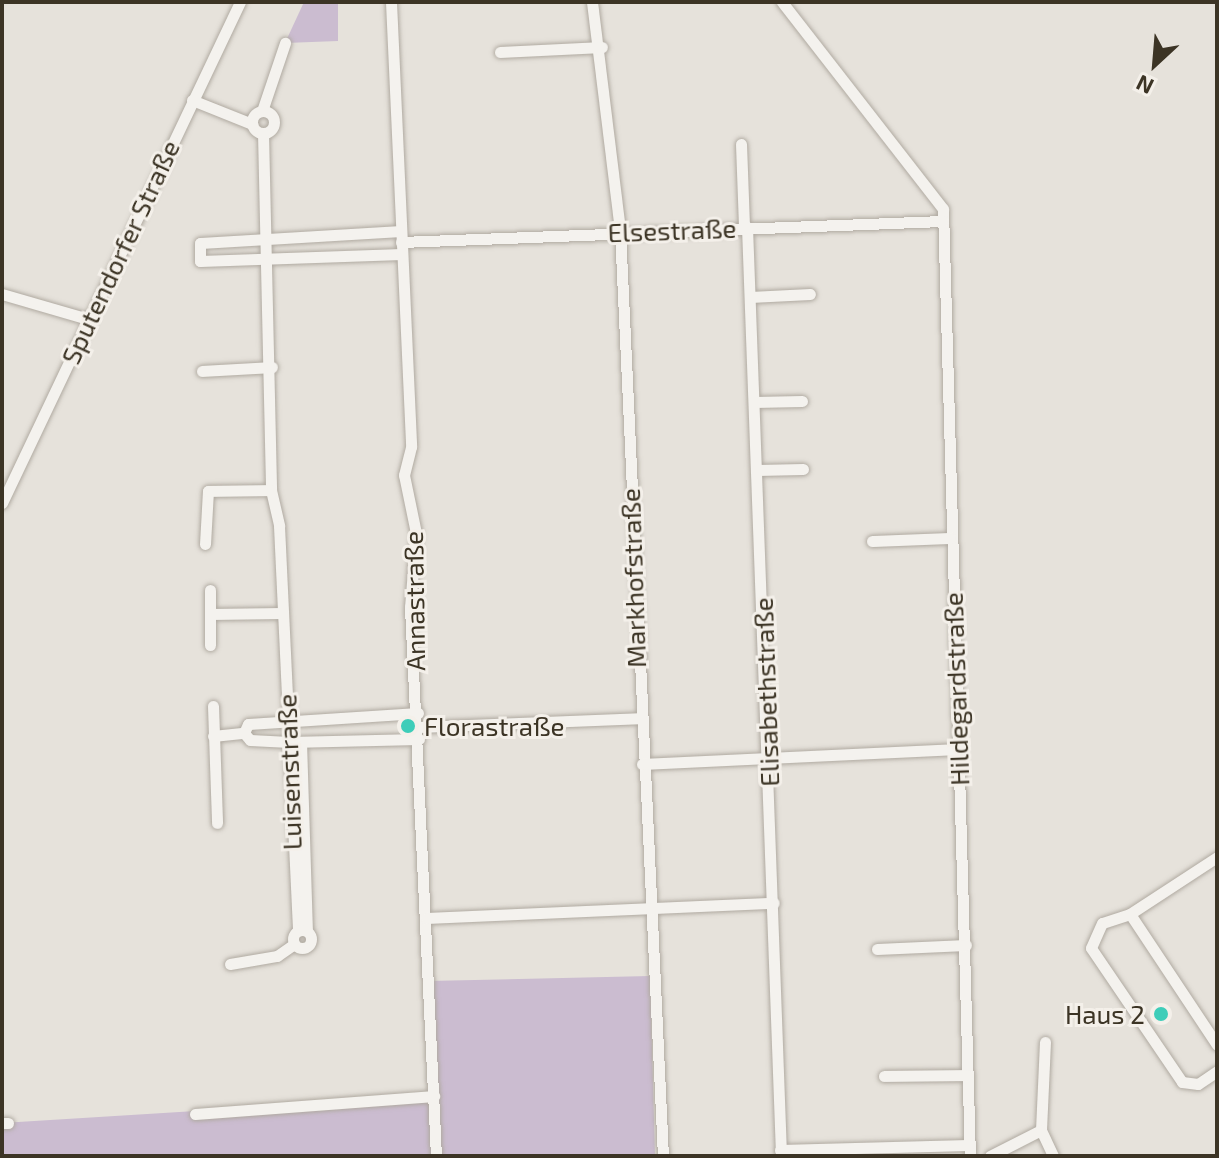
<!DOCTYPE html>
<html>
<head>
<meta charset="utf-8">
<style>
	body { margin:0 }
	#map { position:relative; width:1219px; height:1158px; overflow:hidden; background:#e6e2db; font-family:"Exo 2",sans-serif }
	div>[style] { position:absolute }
	.green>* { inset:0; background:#cbbcd0 }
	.roads { filter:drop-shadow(0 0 2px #b0aaa1) drop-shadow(0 0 2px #b0aaa1) }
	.minor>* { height:11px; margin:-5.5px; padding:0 5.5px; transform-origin:5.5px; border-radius:5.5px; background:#f4f2ee }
	.minor>.ring { margin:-5.5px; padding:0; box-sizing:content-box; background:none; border:11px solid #f4f2ee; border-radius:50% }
	.dots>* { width:22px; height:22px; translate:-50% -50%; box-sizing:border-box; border:4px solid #f4f0ea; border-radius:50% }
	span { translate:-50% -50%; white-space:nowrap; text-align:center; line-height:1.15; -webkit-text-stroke:6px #f4f0ea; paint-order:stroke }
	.street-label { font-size:26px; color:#3c3425 }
	.poi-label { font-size:26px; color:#3c3425 }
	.left { translate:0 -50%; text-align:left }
	.right { translate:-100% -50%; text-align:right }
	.frame { position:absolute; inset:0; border:4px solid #3c3425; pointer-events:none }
	.north { position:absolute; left:1115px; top:24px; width:80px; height:80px; -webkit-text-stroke:6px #f4f0ea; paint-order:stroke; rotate:206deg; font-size:22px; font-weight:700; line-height:32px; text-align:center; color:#3c3425 }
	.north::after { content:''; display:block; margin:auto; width:28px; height:36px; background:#3c3425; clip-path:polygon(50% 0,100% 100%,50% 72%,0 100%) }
</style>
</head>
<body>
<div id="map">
	<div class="green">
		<div style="clip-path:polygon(304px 2px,338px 2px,338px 41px,285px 43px)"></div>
		<div style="clip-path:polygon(650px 976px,655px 1156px,2px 1156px,2px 1123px,434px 1096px,428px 981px)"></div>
	</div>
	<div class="roads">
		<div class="minor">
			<div style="left:391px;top:2px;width:445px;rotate:87.4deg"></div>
			<div style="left:411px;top:447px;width:29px;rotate:104deg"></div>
			<div style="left:404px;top:475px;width:59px;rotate:78.3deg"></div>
			<div style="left:416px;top:533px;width:74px;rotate:94.6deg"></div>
			<div style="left:410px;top:607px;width:550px;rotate:87.29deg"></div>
			<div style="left:592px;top:2px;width:231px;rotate:83deg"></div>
			<div style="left:620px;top:231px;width:926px;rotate:87.34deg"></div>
			<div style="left:782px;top:2px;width:262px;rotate:52.1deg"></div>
			<div style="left:943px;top:209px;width:947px;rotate:88.37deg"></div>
			<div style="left:500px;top:52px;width:102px;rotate:-2.8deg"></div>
			<div style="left:192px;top:100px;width:65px;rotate:21.8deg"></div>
			<div class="ring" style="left:252px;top:111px;width:11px;height:11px"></div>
			<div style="left:262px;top:111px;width:72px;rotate:-71.3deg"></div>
			<div style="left:263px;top:133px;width:357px;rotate:88.7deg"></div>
			<div style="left:271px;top:490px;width:37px;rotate:77deg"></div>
			<div style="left:279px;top:526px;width:405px;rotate:87.3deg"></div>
			<div style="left:741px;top:144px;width:83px;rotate:87.9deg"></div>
			<div style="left:747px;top:227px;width:930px;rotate:87.9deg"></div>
			<div style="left:401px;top:231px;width:201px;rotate:176.6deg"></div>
			<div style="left:200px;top:243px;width:18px;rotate:90deg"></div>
			<div style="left:200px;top:261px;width:202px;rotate:-2deg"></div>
			<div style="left:401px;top:242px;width:542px;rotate:-2.22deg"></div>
			<div style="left:2px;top:294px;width:90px;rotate:16.2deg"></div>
			<div style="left:750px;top:297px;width:60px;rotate:-2.9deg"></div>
			<div style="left:202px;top:371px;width:70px;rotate:-3.3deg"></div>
			<div style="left:754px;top:402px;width:48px;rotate:-1.2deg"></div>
			<div style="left:757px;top:470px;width:46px;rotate:-1.2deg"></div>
			<div style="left:2px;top:503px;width:555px;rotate:-64.59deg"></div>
			<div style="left:872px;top:541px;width:78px;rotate:-2.2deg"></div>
			<div style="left:205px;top:544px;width:53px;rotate:-86.8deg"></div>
			<div style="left:208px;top:491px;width:63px;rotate:-0.9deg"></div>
			<div style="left:210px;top:590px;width:55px;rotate:90deg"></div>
			<div style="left:210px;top:614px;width:72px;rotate:-0.8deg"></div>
			<div style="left:213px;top:706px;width:117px;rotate:88deg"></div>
			<div style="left:418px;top:713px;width:170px;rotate:176.3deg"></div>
			<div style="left:248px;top:724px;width:10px;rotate:114deg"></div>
			<div style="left:244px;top:733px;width:9px;rotate:49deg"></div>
			<div style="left:250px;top:740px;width:39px;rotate:3deg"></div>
			<div style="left:289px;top:742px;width:130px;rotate:-1.3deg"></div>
			<div style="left:418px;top:727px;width:221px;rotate:-2.3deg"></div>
			<div style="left:213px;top:736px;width:31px;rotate:-6deg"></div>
			<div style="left:301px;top:742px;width:189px;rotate:88.2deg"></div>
			<div style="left:642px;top:764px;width:316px;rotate:-2.7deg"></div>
			<div style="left:1217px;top:857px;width:104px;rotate:146.8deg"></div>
			<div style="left:1130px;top:914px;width:157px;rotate:56.4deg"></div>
			<div style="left:1130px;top:914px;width:29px;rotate:162deg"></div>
			<div style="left:1102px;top:923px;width:27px;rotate:114deg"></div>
			<div style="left:1091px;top:948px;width:162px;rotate:55.8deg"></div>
			<div style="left:1182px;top:1082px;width:16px;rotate:7deg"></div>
			<div style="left:1198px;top:1084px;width:23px;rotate:-34deg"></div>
			<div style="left:426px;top:918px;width:348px;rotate:-2.5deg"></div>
			<div class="ring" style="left:293px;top:930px;width:7px;height:7px"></div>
			<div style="left:877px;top:949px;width:89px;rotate:-2.6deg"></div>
			<div style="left:230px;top:964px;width:48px;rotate:-9.7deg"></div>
			<div style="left:277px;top:956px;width:21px;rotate:-35deg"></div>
			<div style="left:884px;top:1076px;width:83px;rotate:-0.7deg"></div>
			<div style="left:195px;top:1114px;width:240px;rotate:-4.3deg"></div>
			<div style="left:2px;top:1123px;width:6px"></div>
			<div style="left:1041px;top:1130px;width:88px;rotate:-87.4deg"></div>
			<div style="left:780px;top:1150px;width:188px;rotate:-1.5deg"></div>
			<div style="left:990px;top:1156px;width:57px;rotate:-27deg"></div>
			<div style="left:1041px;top:1130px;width:29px;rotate:65deg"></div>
		</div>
	</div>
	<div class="dots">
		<div style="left:408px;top:726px;background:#3ecdb9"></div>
		<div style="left:1161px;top:1014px;background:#3ecdb9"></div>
	</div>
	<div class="street-label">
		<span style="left:672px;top:230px;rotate:-2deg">Elsestraße</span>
		<span style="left:120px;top:252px;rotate:-65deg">Sputendorfer Straße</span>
		<span style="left:633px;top:578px;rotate:-92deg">Markhofstraße</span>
		<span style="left:414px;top:601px;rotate:-91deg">Annastraße</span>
		<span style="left:956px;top:689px;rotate:-92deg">Hildegardstraße</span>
		<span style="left:766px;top:692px;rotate:-92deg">Elisabethstraße</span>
		<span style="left:289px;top:772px;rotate:-92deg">Luisenstraße</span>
	</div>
	<div class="poi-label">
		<span class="left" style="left:424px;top:726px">Florastraße</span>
		<span class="right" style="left:1145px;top:1014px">Haus 2</span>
	</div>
	<div class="frame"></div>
	<div class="north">N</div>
</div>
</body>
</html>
